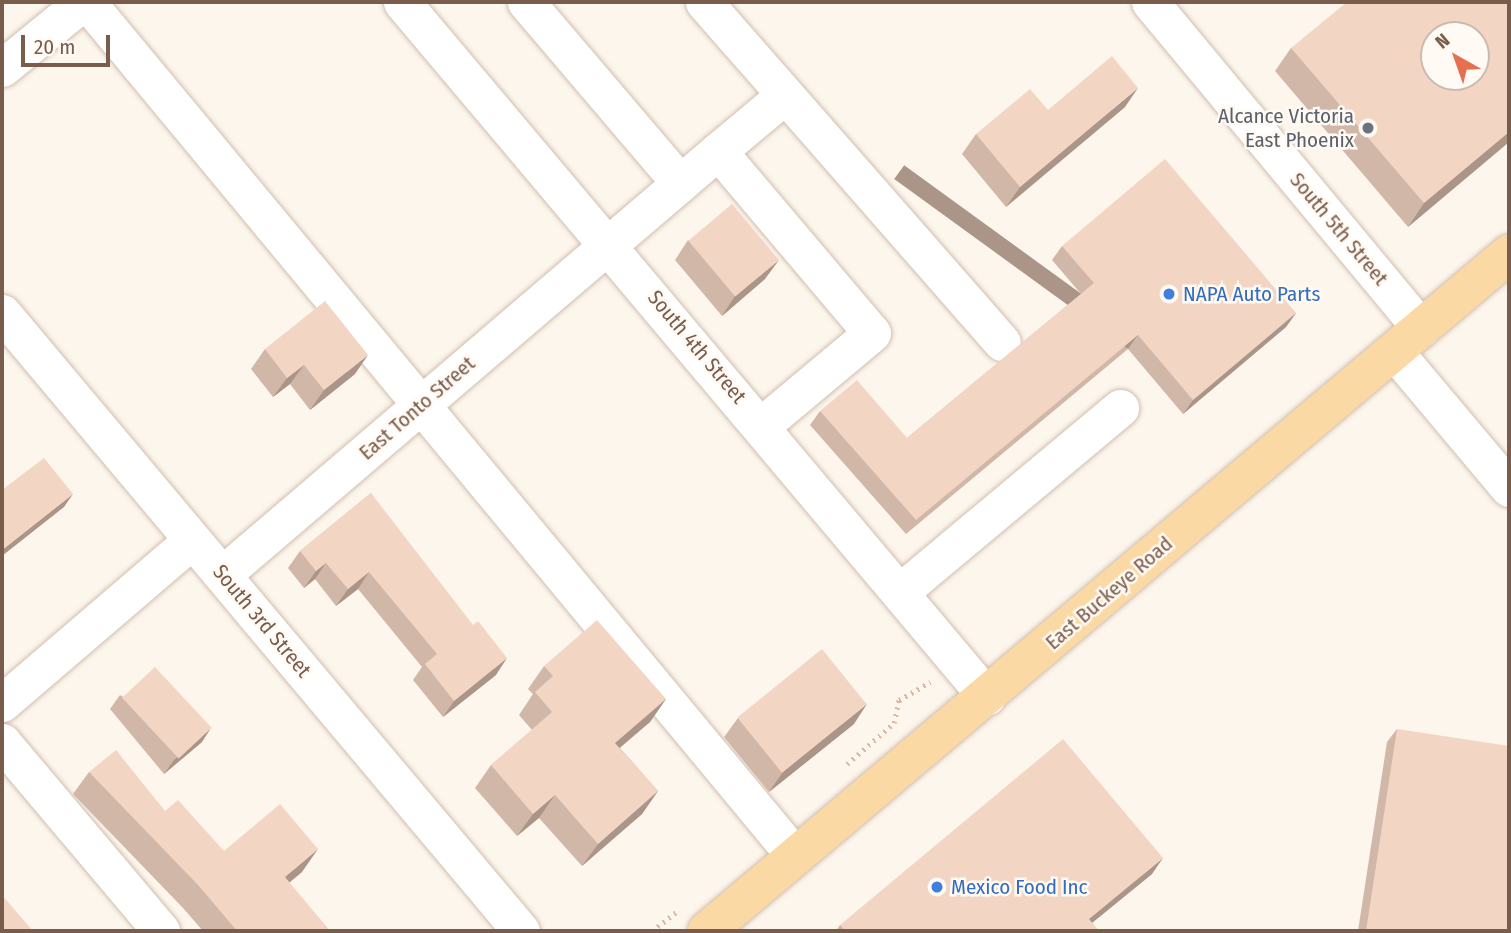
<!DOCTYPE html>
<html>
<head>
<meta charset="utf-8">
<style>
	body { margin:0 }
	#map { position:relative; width:1511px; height:933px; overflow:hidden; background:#fdf6ec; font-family:"Fira Sans Condensed",sans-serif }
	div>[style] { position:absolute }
	.path>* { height:4.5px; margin-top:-2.25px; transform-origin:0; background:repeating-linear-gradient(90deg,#d9b8a5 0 2px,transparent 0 7px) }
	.roads { filter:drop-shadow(0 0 2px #d1beb0) drop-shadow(0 0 2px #d1beb0) }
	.minor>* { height:37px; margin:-18.5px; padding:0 18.5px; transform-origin:18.5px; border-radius:18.5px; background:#fff }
	.major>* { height:38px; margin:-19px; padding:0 19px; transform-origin:19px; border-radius:19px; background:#fbd9a5 }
	.wall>* { inset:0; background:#d1b7a8 }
	.shaded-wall>* { inset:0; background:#aa9588; transform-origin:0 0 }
	.building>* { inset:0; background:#f3d5c3; transform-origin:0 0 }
	.dots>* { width:19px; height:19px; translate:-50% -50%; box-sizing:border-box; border:4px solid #fffaf3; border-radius:50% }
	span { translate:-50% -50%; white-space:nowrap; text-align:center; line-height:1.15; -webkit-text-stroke:5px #fffaf3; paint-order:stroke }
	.worship-label { font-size:21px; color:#5b616d }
	.right { translate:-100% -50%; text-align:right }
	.street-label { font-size:21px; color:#7a5c4d }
	.shop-label { font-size:21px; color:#366cbe }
	.left { translate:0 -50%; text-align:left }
	.frame { position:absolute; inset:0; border:4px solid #7a5c4d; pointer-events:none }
	.north { position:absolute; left:1420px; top:21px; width:70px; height:70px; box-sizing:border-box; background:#fffaf3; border:2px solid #cabbb1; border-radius:50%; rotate:320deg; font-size:19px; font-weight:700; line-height:28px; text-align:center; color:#7a5c4d }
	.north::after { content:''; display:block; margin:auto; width:24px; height:32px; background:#e76f51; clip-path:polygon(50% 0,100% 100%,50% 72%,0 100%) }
	.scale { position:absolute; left:21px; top:35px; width:89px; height:32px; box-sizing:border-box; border:4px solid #7a5c4d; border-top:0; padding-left:9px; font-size:21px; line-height:24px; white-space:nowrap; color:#7a5c4d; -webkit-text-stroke:5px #fffaf3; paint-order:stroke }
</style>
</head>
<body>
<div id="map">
	<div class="path">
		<div style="left:847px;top:764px;width:62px;rotate:-41.1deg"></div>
		<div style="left:894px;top:723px;width:24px;rotate:-78deg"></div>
		<div style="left:899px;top:700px;width:36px;rotate:-30deg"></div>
		<div style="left:652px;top:931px;width:34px;rotate:-38deg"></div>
	</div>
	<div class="roads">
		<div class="minor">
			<div style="left:87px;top:2px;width:1109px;rotate:50.34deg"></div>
			<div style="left:402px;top:2px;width:908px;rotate:49.91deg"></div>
			<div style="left:526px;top:2px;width:238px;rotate:49.6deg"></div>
			<div style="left:704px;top:2px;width:452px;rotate:48.8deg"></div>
			<div style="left:1150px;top:2px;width:424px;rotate:50.3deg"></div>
			<div style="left:2px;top:68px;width:104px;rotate:-39.2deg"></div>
			<div style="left:718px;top:151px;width:87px;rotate:-39.9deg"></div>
			<div style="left:2px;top:313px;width:807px;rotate:49.98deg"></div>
			<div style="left:1394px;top:351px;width:179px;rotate:50deg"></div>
			<div style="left:223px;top:574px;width:651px;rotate:-40.52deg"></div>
			<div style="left:718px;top:151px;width:238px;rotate:49.8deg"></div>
			<div style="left:872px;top:333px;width:143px;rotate:140.1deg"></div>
			<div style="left:900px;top:592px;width:287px;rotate:-39.9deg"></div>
			<div style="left:2px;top:703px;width:250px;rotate:-40.6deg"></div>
			<div style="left:2px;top:742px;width:247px;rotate:49.9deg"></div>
		</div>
		<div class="major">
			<div style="left:707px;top:931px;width:1050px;rotate:-40.17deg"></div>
		</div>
	</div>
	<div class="wall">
		<div style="clip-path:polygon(1509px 2px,1509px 142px,1408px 227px,1275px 71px,1291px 48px)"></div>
		<div style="clip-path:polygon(1125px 107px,1006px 207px,962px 154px,976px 134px)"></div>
		<div style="clip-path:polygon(688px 240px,765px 279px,722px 316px,675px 260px)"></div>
		<div style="clip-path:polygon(1062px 246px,1296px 313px,1286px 327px,1183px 414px,1128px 349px,906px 534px,810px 425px,820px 411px,907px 438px,1081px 294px,1052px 260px)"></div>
		<div style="clip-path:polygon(265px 349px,355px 374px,310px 410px,290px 384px,273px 397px,251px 369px)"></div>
		<div style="clip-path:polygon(371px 493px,496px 675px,443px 717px,413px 680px,422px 667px,358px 589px,336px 606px,315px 579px,304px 588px,288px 568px,300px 551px)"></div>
		<div style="clip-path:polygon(544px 666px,666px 699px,650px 722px,620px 748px,658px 791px,642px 814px,582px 866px,539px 818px,517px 836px,475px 788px,491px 765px,532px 730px,519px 715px,533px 694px,528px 689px)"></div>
		<div style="clip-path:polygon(120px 695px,202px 742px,164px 774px,110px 709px)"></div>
		<div style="clip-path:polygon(738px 718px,854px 724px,769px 792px,724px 737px)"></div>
		<div style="clip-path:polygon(1397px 729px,1509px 931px,1358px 931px,1387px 742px)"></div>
		<div style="clip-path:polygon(89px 772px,165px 811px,224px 851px,302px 872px,289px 883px,330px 931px,203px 931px,183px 908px,73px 794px)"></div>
		<div style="clip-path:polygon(1152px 874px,1092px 923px,1099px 931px,836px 931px,840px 925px)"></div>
	</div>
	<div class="shaded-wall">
		<div style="clip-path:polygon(1138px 88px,1125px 107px,1006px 207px,1020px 187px)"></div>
		<div style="clip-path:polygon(1509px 132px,1509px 142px,1408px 227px,1424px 203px)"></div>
		<div style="clip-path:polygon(779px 260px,765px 279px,722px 316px,735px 296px)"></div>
		<div style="clip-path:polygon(1296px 313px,1286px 327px,1183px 414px,1193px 400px)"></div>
		<div style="left:1138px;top:335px;width:17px;height:289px;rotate:126deg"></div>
		<div style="clip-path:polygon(368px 355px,355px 374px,310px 410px,324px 390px)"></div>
		<div style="clip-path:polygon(304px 365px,290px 384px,273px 397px,287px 378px)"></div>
		<div style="clip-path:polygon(73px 494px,64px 507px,2px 556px,2px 550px)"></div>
		<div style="clip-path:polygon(326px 563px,315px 579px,304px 588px,316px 571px)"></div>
		<div style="clip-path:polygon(369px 572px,358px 589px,336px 606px,348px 589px)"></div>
		<div style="clip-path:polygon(507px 658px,496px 675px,443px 717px,454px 701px)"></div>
		<div style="clip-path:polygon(666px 699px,650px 722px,599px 765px,615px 743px)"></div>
		<div style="clip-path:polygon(867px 704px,854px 724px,769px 792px,783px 772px)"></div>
		<div style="clip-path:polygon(211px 728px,202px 742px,164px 774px,174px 760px)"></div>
		<div style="clip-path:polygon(658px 791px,642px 814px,582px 866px,598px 844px)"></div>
		<div style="clip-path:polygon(555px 795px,539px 818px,517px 836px,533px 814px)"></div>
		<div style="clip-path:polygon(318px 849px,302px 872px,269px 899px,285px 877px)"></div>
		<div style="clip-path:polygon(1163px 858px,1152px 874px,1082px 931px,1089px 919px)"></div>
	</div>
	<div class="building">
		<div style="clip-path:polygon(evenodd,1347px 2px,1509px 2px,1509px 132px,1424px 203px,1291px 48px,1347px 2px,1434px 35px,1476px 35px,1476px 77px,1434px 77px,1434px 35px)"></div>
		<div style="clip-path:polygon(1112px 56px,1138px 88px,1020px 187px,976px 134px,1030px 89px,1048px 110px)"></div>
		<div style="clip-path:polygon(1165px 159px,1296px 313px,1193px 400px,1138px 335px,916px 520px,820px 411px,857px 380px,907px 438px,1094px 283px,1062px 246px)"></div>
		<div style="left:732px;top:204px;width:73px;height:57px;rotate:50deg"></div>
		<div style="clip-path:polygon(325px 301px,368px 355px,324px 390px,304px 365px,287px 378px,265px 349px)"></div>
		<div style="clip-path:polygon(44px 458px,73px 494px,2px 550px,2px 490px)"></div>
		<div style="clip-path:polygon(371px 493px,473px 625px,478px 621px,507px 658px,454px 701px,425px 664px,437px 654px,369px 572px,348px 589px,326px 563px,316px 571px,300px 551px)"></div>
		<div style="clip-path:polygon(597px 620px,666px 699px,615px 743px,658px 791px,598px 844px,555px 795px,533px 814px,491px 765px,552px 712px,535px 692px,553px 676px,544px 666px)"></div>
		<div style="left:822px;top:649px;width:71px;height:109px;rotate:51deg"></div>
		<div style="left:155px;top:667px;width:83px;height:45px;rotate:47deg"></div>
		<div style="clip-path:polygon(1397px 729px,1509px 746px,1509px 931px,1366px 931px)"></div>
		<div style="clip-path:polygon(1063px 739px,1163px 858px,1089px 919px,1099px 931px,845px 931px,840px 925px)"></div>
		<div style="clip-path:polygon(116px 750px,165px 811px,178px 800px,224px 851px,280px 804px,318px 849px,285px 877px,330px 931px,237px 931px,199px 886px,89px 772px)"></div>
		<div style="clip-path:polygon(2px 895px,33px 931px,2px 931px)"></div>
	</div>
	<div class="dots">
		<div style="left:1368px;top:128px;background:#6b7280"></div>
		<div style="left:1169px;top:294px;background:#3f7fe0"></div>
		<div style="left:937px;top:887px;background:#3f7fe0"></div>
	</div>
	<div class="worship-label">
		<span class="right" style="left:1354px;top:128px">Alcance Victoria<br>East Phoenix</span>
	</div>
	<div class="street-label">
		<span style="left:1339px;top:229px;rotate:50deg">South 5th Street</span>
		<span style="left:697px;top:347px;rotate:50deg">South 4th Street</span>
		<span style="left:417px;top:408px;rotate:-41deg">East Tonto Street</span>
		<span style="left:1109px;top:593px;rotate:-41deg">East Buckeye Road</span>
		<span style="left:262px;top:621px;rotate:50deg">South 3rd Street</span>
	</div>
	<div class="shop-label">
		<span class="left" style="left:1183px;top:294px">NAPA Auto Parts</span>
		<span class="left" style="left:951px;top:887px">Mexico Food Inc</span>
	</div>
	<div class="frame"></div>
	<div class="north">N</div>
	<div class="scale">20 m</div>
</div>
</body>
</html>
